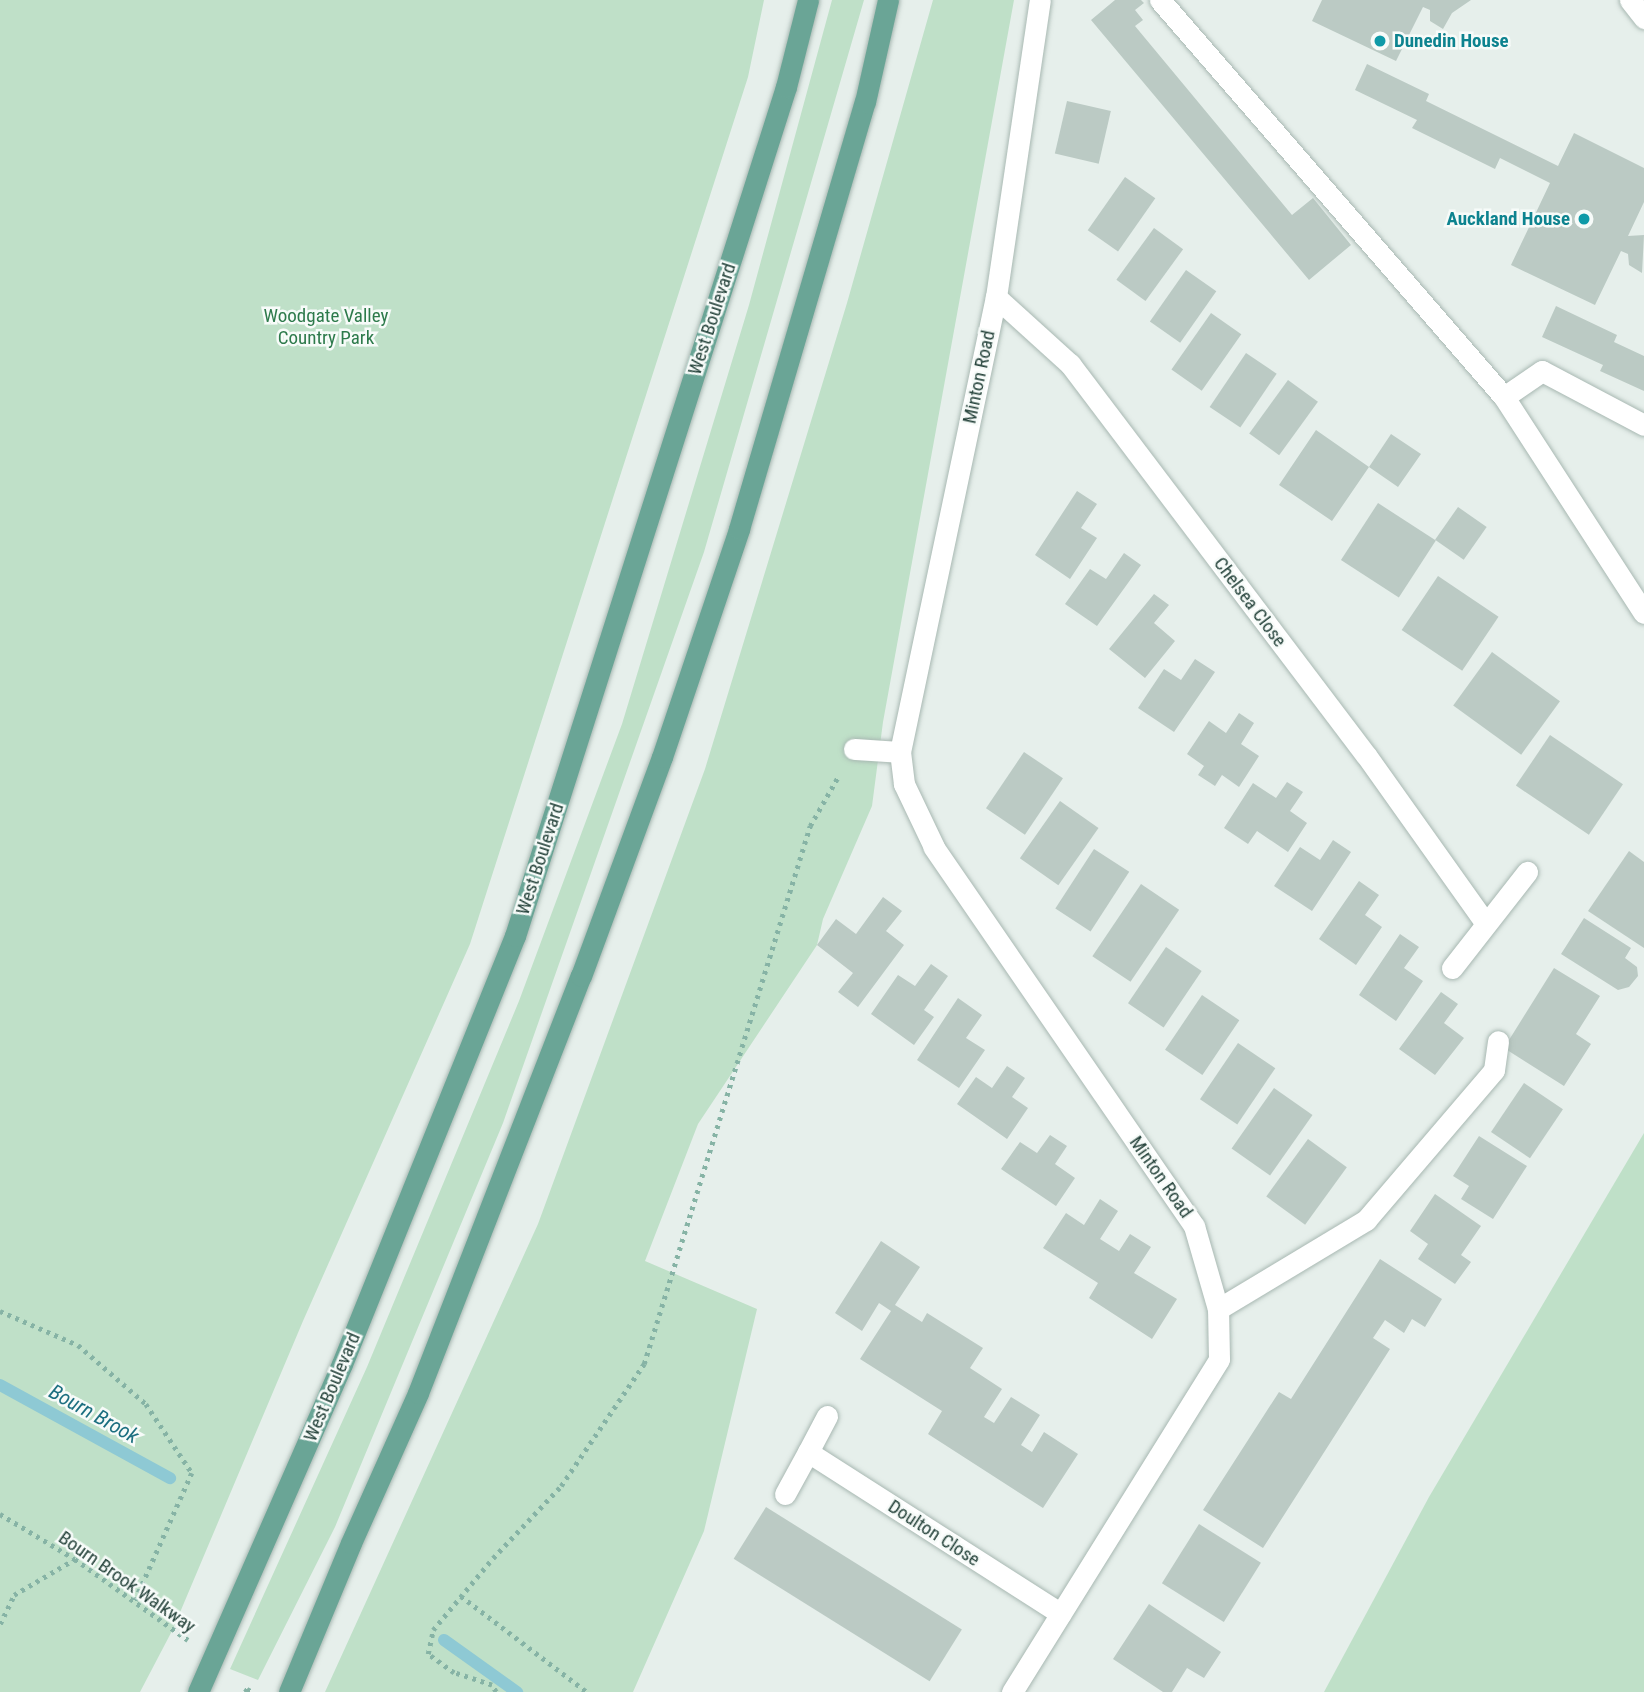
<!DOCTYPE html>
<html>
<head>
<meta charset="utf-8">
<style>
	body { margin:0 }
	#map { position:relative; width:1644px; height:1692px; overflow:hidden; background:#e6efeb; font-family:"Roboto Condensed",sans-serif }
	div>[style] { position:absolute }
	.green>* { inset:0; background:#bfe0c8 }
	.stream>* { height:12px; margin:-6px; padding:0 6px; transform-origin:6px; border-radius:6px; background:#8ec9d4 }
	.building>* { inset:0; background:#bbcac4; transform-origin:0 0 }
	.path>* { height:4.5px; margin-top:-2.25px; transform-origin:0; background:repeating-linear-gradient(90deg,#86b3a5 0 3.5px,transparent 0 8.5px) }
	.roads { filter:drop-shadow(0 0 2px #a8b8b2) drop-shadow(0 0 2px #a8b8b2) }
	.minor>* { height:21px; margin:-10.5px; padding:0 10.5px; transform-origin:10.5px; border-radius:10.5px; background:#fff }
	.major>* { height:21px; margin:-10.5px; padding:0 10.5px; transform-origin:10.5px; border-radius:10.5px; background:#6aa596 }
	.dots>* { width:19px; height:19px; translate:-50% -50%; box-sizing:border-box; border:4px solid #f7fbf9; border-radius:50% }
	span { translate:-50% -50%; white-space:nowrap; text-align:center; line-height:1.15; -webkit-text-stroke:5px #f7fbf9; paint-order:stroke }
	.culture-label { font-size:19px; color:#0d838f; font-weight:700 }
	.left { translate:0 -50%; text-align:left }
	.right { translate:-100% -50%; text-align:right }
	.park-label { font-size:19px; color:#2d7a4b }
	.street-label { font-size:19px; color:#24423a }
	.water-label { font-size:21px; color:#1c6f80; font-style:italic }
</style>
</head>
<body>
<div id="map">
	<div class="green">
		<div style="clip-path:polygon(0 0,764px 0,748px 77px,470px 944px,303px 1321px,173px 1629px,140px 1692px,0 1692px)"></div>
		<div style="clip-path:polygon(832px 0,864px 0,704px 552px,503px 1123px,335px 1527px,258px 1680px,230px 1669px,367px 1367px,519px 1001px,622px 724px,749px 305px)"></div>
		<div style="clip-path:polygon(933px 0,1014px 0,883px 722px,872px 806px,823px 919px,817px 945px,698px 1124px,645px 1261px,757px 1309px,704px 1531px,633px 1692px,325px 1692px,538px 1224px,705px 769px,847px 303px)"></div>
		<div style="clip-path:polygon(1644px 1133px,1644px 1692px,1324px 1692px,1429px 1497px)"></div>
	</div>
	<div class="stream">
		<div style="left:0;top:1385px;width:194px;rotate:28.7deg"></div>
		<div style="left:444px;top:1640px;width:90px;rotate:35.5deg"></div>
	</div>
	<div class="building">
		<div style="clip-path:polygon(1115px 0,1141px 0,1144px 3px,1135px 10px,1143px 20px,1135px 26px,1292px 215px,1313px 198px,1351px 245px,1309px 280px,1091px 20px)"></div>
		<div style="clip-path:polygon(1322px 0,1471px 0,1452px 13px,1443px 29px,1430px 21px,1430px 10px,1423px 7px,1396px 61px,1312px 21px)"></div>
		<div style="clip-path:polygon(1367px 64px,1429px 94px,1426px 101px,1558px 166px,1574px 133px,1644px 168px,1644px 202px,1628px 236px,1644px 235px,1642px 273px,1629px 265px,1628px 254px,1621px 251px,1595px 305px,1511px 265px,1550px 183px,1500px 158px,1495px 169px,1412px 128px,1417px 120px,1355px 90px)"></div>
		<div style="left:1067px;top:101px;width:45px;height:54px;rotate:13deg"></div>
		<div style="left:1125px;top:177px;width:37px;height:65px;rotate:35deg"></div>
		<div style="left:1154px;top:228px;width:36px;height:64px;rotate:36deg"></div>
		<div style="left:1186px;top:270px;width:37px;height:63px;rotate:35deg"></div>
		<div style="clip-path:polygon(1556px 306px,1617px 335px,1614px 342px,1644px 356px,1644px 391px,1600px 371px,1603px 365px,1542px 337px)"></div>
		<div style="left:1211px;top:313px;width:37px;height:69px;rotate:35deg"></div>
		<div style="left:1246px;top:353px;width:37px;height:65px;rotate:34deg"></div>
		<div style="left:1288px;top:380px;width:37px;height:66px;rotate:36deg"></div>
		<div style="clip-path:polygon(1316px 430px,1369px 467px,1391px 434px,1421px 454px,1398px 487px,1369px 467px,1332px 521px,1279px 485px)"></div>
		<div style="clip-path:polygon(1077px 491px,1097px 504px,1081px 528px,1097px 538px,1070px 579px,1035px 555px)"></div>
		<div style="left:1378px;top:503px;width:69px;height:68px;rotate:33deg"></div>
		<div style="left:1458px;top:507px;width:35px;height:40px;rotate:35deg"></div>
		<div style="clip-path:polygon(1124px 553px,1141px 565px,1097px 626px,1065px 604px,1090px 569px,1106px 579px)"></div>
		<div style="left:1438px;top:576px;width:73px;height:65px;rotate:34deg"></div>
		<div style="clip-path:polygon(1154px 594px,1169px 605px,1154px 623px,1175px 641px,1145px 678px,1109px 649px)"></div>
		<div style="left:1492px;top:652px;width:84px;height:66px;rotate:36deg"></div>
		<div style="clip-path:polygon(1195px 659px,1215px 672px,1174px 732px,1138px 708px,1164px 669px,1181px 680px)"></div>
		<div style="clip-path:polygon(1239px 713px,1254px 723px,1241px 744px,1259px 756px,1239px 787px,1222px 775px,1215px 786px,1198px 775px,1204px 766px,1187px 754px,1209px 721px,1226px 733px)"></div>
		<div style="left:1550px;top:735px;width:88px;height:61px;rotate:34deg"></div>
		<div style="left:1024px;top:752px;width:47px;height:68px;rotate:34deg"></div>
		<div style="clip-path:polygon(1287px 782px,1303px 792px,1290px 811px,1307px 823px,1288px 852px,1257px 831px,1248px 844px,1224px 828px,1253px 783px,1276px 798px)"></div>
		<div style="left:1060px;top:801px;width:47px;height:70px;rotate:35deg"></div>
		<div style="clip-path:polygon(1333px 840px,1351px 852px,1312px 911px,1274px 886px,1300px 847px,1320px 860px)"></div>
		<div style="left:1094px;top:849px;width:42px;height:71px;rotate:33deg"></div>
		<div style="clip-path:polygon(1629px 851px,1644px 862px,1644px 948px,1588px 911px)"></div>
		<div style="clip-path:polygon(1359px 881px,1379px 895px,1365px 915px,1382px 927px,1356px 965px,1319px 939px)"></div>
		<div style="left:1141px;top:884px;width:46px;height:87px;rotate:34deg"></div>
		<div style="clip-path:polygon(883px 897px,902px 911px,886px 931px,904px 945px,858px 1007px,838px 992px,853px 973px,817px 945px,836px 919px,856px 934px)"></div>
		<div style="clip-path:polygon(1584px 918px,1631px 948px,1625px 958px,1637px 967px,1638px 976px,1629px 987px,1618px 990px,1561px 954px)"></div>
		<div style="clip-path:polygon(1400px 934px,1419px 947px,1404px 968px,1423px 981px,1396px 1021px,1359px 995px)"></div>
		<div style="left:1166px;top:947px;width:43px;height:68px;rotate:34deg"></div>
		<div style="clip-path:polygon(931px 964px,948px 976px,924px 1010px,934px 1017px,914px 1045px,871px 1014px,898px 975px,915px 986px)"></div>
		<div style="clip-path:polygon(1554px 968px,1600px 996px,1576px 1034px,1591px 1044px,1564px 1086px,1504px 1048px)"></div>
		<div style="clip-path:polygon(1441px 992px,1458px 1004px,1444px 1023px,1464px 1038px,1435px 1075px,1399px 1049px)"></div>
		<div style="left:1202px;top:995px;width:45px;height:66px;rotate:34deg"></div>
		<div style="clip-path:polygon(958px 998px,982px 1015px,966px 1038px,985px 1050px,959px 1088px,917px 1060px)"></div>
		<div style="left:1238px;top:1043px;width:45px;height:68px;rotate:34deg"></div>
		<div style="clip-path:polygon(1007px 1066px,1025px 1078px,1012px 1097px,1028px 1108px,1007px 1139px,957px 1104px,976px 1077px,992px 1088px)"></div>
		<div style="left:1524px;top:1083px;width:47px;height:59px;rotate:34deg"></div>
		<div style="left:1274px;top:1088px;width:47px;height:74px;rotate:35deg"></div>
		<div style="clip-path:polygon(1050px 1135px,1067px 1146px,1055px 1164px,1075px 1178px,1056px 1206px,1001px 1169px,1020px 1142px,1037px 1153px)"></div>
		<div style="clip-path:polygon(1479px 1136px,1527px 1166px,1493px 1219px,1461px 1199px,1469px 1186px,1453px 1176px)"></div>
		<div style="left:1308px;top:1139px;width:48px;height:71px;rotate:36deg"></div>
		<div style="clip-path:polygon(1435px 1194px,1481px 1226px,1461px 1255px,1471px 1262px,1455px 1284px,1418px 1259px,1428px 1244px,1410px 1231px)"></div>
		<div style="clip-path:polygon(1100px 1199px,1118px 1211px,1100px 1239px,1119px 1251px,1130px 1234px,1151px 1247px,1134px 1273px,1177px 1299px,1152px 1339px,1089px 1298px,1098px 1283px,1043px 1248px,1066px 1213px,1084px 1225px)"></div>
		<div style="clip-path:polygon(881px 1241px,920px 1267px,895px 1305px,922px 1322px,927px 1313px,983px 1348px,970px 1368px,1002px 1389px,984px 1417px,994px 1423px,1011px 1397px,1040px 1415px,1021px 1445px,1032px 1452px,1044px 1432px,1078px 1454px,1043px 1508px,928px 1434px,942px 1411px,860px 1359px,891px 1311px,879px 1303px,862px 1331px,835px 1313px)"></div>
		<div style="clip-path:polygon(1380px 1259px,1442px 1299px,1425px 1327px,1412px 1319px,1404px 1333px,1385px 1320px,1373px 1338px,1390px 1349px,1263px 1548px,1203px 1510px,1279px 1392px,1291px 1399px)"></div>
		<div style="left:766px;top:1507px;width:231px;height:61px;rotate:32deg"></div>
		<div style="left:1199px;top:1524px;width:73px;height:70px;rotate:32deg"></div>
		<div style="clip-path:polygon(1149px 1604px,1221px 1652px,1204px 1678px,1187px 1668px,1172px 1692px,1163px 1692px,1113px 1659px)"></div>
	</div>
	<div class="path">
		<div style="left:0;top:1311px;width:85px;rotate:23.6deg"></div>
		<div style="left:78px;top:1345px;width:90px;rotate:40.9deg"></div>
		<div style="left:146px;top:1404px;width:83px;rotate:56.3deg"></div>
		<div style="left:192px;top:1473px;width:142px;rotate:114deg"></div>
		<div style="left:0;top:1514px;width:87px;rotate:31deg"></div>
		<div style="left:75px;top:1559px;width:139px;rotate:35.6deg"></div>
		<div style="left:461px;top:1596px;width:158px;rotate:37.3deg"></div>
		<div style="left:0;top:1624px;width:32px;rotate:-64deg"></div>
		<div style="left:14px;top:1595px;width:71px;rotate:-30.5deg"></div>
		<div style="left:245px;top:1692px;width:4px;rotate:-56deg"></div>
		<div style="left:247px;top:1689px;width:7px;rotate:27deg"></div>
		<div style="left:496px;top:1692px;width:8px;rotate:-120deg"></div>
		<div style="left:492px;top:1685px;width:40px;rotate:-162deg"></div>
		<div style="left:454px;top:1673px;width:32px;rotate:-144deg"></div>
		<div style="left:428px;top:1654px;width:25px;rotate:-78deg"></div>
		<div style="left:433px;top:1630px;width:94px;rotate:-50.2deg"></div>
		<div style="left:493px;top:1558px;width:99px;rotate:-46.6deg"></div>
		<div style="left:561px;top:1486px;width:148px;rotate:-55.8deg"></div>
		<div style="left:644px;top:1364px;width:563px;rotate:-72.85deg"></div>
		<div style="left:810px;top:826px;width:56px;rotate:-60.3deg"></div>
	</div>
	<div class="roads">
		<div class="minor">
			<div style="left:1160px;top:0;width:525px;rotate:49.09deg"></div>
			<div style="left:1504px;top:397px;width:257px;rotate:57.1deg"></div>
			<div style="left:1630px;top:0;width:23px;rotate:52deg"></div>
			<div style="left:996px;top:297px;width:100px;rotate:42.2deg"></div>
			<div style="left:1070px;top:364px;width:490px;rotate:52.9deg"></div>
			<div style="left:1366px;top:755px;width:207px;rotate:54.6deg"></div>
			<div style="left:1504px;top:397px;width:46px;rotate:-34.4deg"></div>
			<div style="left:1542px;top:371px;width:115px;rotate:27.9deg"></div>
			<div style="left:854px;top:749px;width:46px;rotate:3.7deg"></div>
			<div style="left:1452px;top:968px;width:122px;rotate:-52deg"></div>
			<div style="left:1218px;top:1309px;width:173px;rotate:-31deg"></div>
			<div style="left:1366px;top:1220px;width:197px;rotate:-49.5deg"></div>
			<div style="left:1494px;top:1070px;width:29px;rotate:-82deg"></div>
			<div style="left:827px;top:1416px;width:41px;rotate:117.8deg"></div>
			<div style="left:808px;top:1452px;width:300px;rotate:32.6deg"></div>
			<div style="left:785px;top:1494px;width:48px;rotate:-61.3deg"></div>
			<div style="left:1012px;top:1692px;width:392px;rotate:-58.1deg"></div>
			<div style="left:1219px;top:1359px;width:50px;rotate:-91.1deg"></div>
			<div style="left:1218px;top:1309px;width:86px;rotate:-106.1deg"></div>
			<div style="left:1194px;top:1226px;width:460px;rotate:-124.5deg"></div>
			<div style="left:934px;top:847px;width:70px;rotate:-115.5deg"></div>
			<div style="left:904px;top:784px;width:32px;rotate:-97deg"></div>
			<div style="left:900px;top:752px;width:465px;rotate:-78.1deg"></div>
			<div style="left:996px;top:297px;width:300px;rotate:-81.6deg"></div>
		</div>
		<div class="major">
			<div style="left:198px;top:1692px;width:358px;rotate:-66.3deg"></div>
			<div style="left:342px;top:1364px;width:462px;rotate:-68deg"></div>
			<div style="left:515px;top:936px;width:891px;rotate:-72.3deg"></div>
			<div style="left:786px;top:87px;width:90px;rotate:-75.8deg"></div>
			<div style="left:289px;top:1692px;width:161px;rotate:-67.4deg"></div>
			<div style="left:351px;top:1543px;width:164px;rotate:-65.9deg"></div>
			<div style="left:418px;top:1393px;width:448px;rotate:-68.7deg"></div>
			<div style="left:581px;top:976px;width:233px;rotate:-69.7deg"></div>
			<div style="left:662px;top:757px;width:241px;rotate:-71.3deg"></div>
			<div style="left:739px;top:529px;width:445px;rotate:-73.6deg"></div>
			<div style="left:865px;top:102px;width:105px;rotate:-77.3deg"></div>
		</div>
	</div>
	<div class="dots">
		<div style="left:1380px;top:41px;background:#0f9aa8"></div>
		<div style="left:1584px;top:219px;background:#0f9aa8"></div>
	</div>
	<div class="culture-label">
		<span class="left" style="left:1394px;top:41px">Dunedin House</span>
		<span class="right" style="left:1570px;top:219px">Auckland House</span>
	</div>
	<div class="park-label">
		<span style="left:326px;top:327px">Woodgate Valley<br>Country Park</span>
	</div>
	<div class="street-label">
		<span style="left:712px;top:319px;rotate:-72deg">West Boulevard</span>
		<span style="left:979px;top:377px;rotate:-78deg">Minton Road</span>
		<span style="left:1250px;top:602px;rotate:53deg">Chelsea Close</span>
		<span style="left:540px;top:859px;rotate:-72deg">West Boulevard</span>
		<span style="left:1161px;top:1177px;rotate:55deg">Minton Road</span>
		<span style="left:332px;top:1387px;rotate:-67deg">West Boulevard</span>
		<span style="left:934px;top:1533px;rotate:33deg">Doulton Close</span>
		<span style="left:127px;top:1582px;rotate:35deg">Bourn Brook Walkway</span>
	</div>
	<div class="water-label">
		<span style="left:94px;top:1414px;rotate:29deg">Bourn Brook</span>
	</div>
</div>
</body>
</html>
